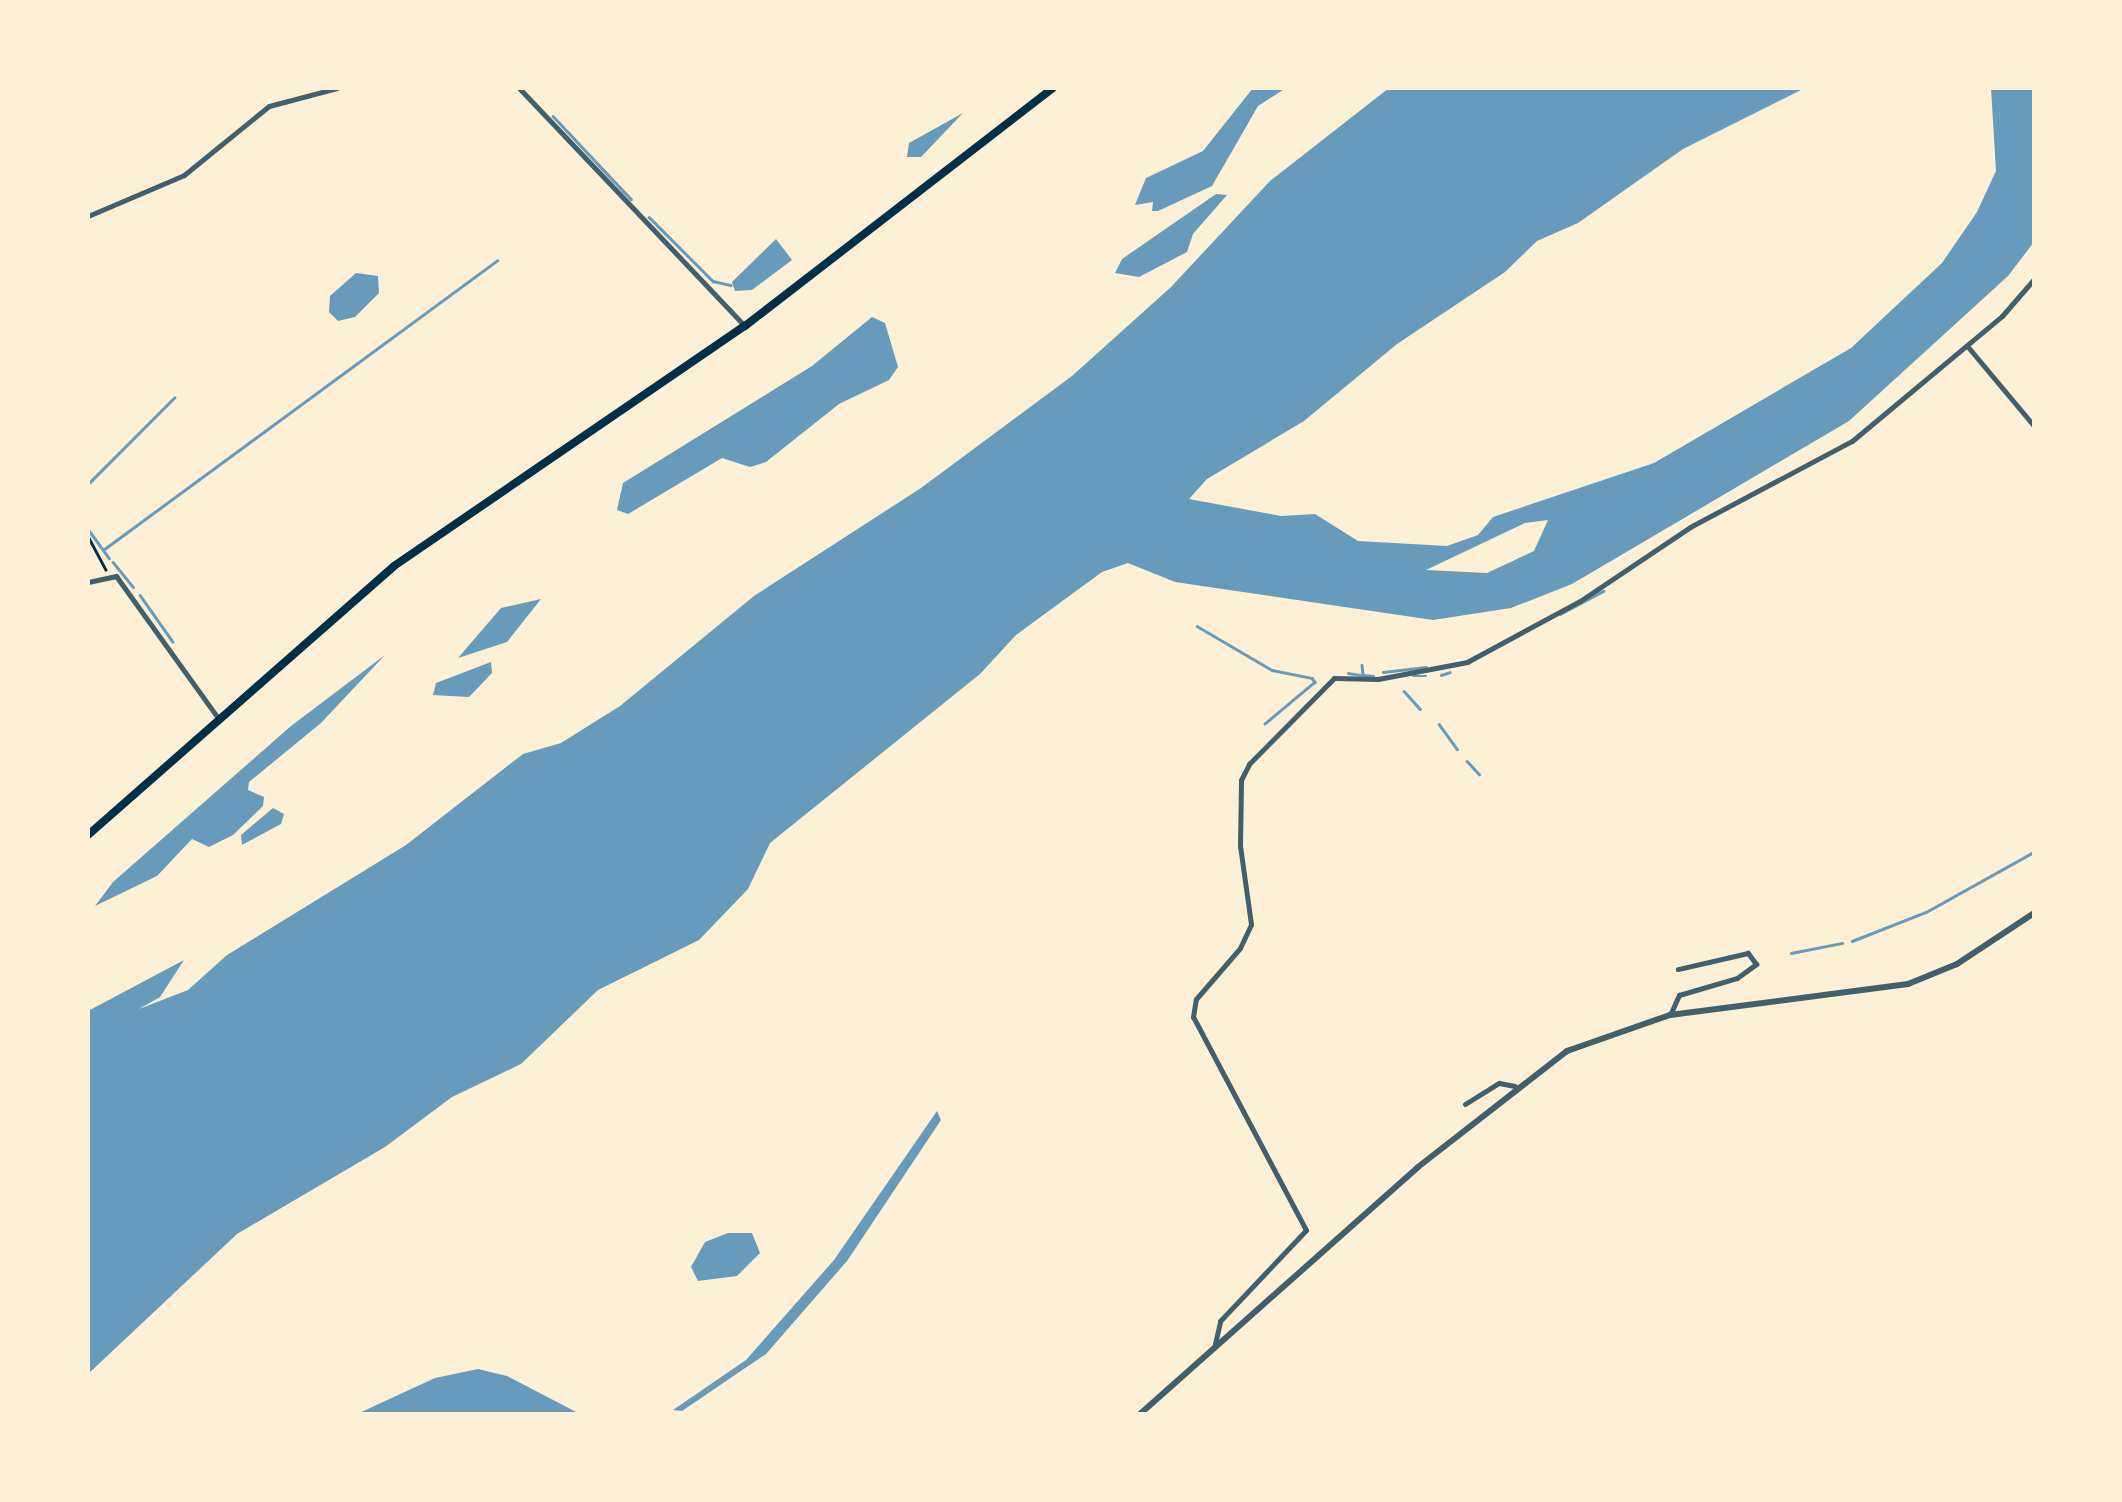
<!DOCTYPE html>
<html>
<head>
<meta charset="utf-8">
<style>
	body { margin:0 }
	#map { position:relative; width:2122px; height:1502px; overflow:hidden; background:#fdf0d5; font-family:Ubuntu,sans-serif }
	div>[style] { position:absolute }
	.water>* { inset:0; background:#669bbc }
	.stream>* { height:2.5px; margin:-1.25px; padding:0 1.25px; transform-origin:1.25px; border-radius:1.25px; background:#669bbc }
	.path>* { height:2.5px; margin:-1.25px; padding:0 1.25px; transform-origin:1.25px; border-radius:1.25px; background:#003049 }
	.minor>* { height:5px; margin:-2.5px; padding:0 2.5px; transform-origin:2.5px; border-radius:2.5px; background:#3f606c }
	.tertiary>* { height:6px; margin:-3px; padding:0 3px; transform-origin:3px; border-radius:3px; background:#3f606c }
	.primary>* { height:8px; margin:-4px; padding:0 4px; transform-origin:4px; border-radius:4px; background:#003049 }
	span { translate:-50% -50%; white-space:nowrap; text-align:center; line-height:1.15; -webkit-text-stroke:10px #fdf0d5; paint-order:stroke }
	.frame { position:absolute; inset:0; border:90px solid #fdf0d5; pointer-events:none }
</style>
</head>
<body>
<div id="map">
	<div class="water">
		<div style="clip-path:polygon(1253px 88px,1286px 88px,1258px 106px,1212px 186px,1158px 211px,1152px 211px,1153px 202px,1135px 205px,1146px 178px,1203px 151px)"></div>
		<div style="clip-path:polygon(evenodd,1389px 88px,1805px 88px,1683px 149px,1578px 223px,1537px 241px,1505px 272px,1397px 344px,1304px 421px,1207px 479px,1189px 499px,1281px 516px,1315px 514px,1358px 541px,1447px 546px,1478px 535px,1493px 517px,1654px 463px,1851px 348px,1942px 263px,1977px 212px,1996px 171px,1991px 88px,2032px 88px,2034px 242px,2008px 276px,1849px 421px,1572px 584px,1511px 608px,1433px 620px,1175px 582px,1128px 563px,1102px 572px,1016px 635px,980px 674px,770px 843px,748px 889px,699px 940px,598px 990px,521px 1064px,452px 1097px,385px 1147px,237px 1234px,88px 1374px,88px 1011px,184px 960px,160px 997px,139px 1009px,188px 990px,227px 955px,406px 845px,523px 754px,561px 743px,620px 706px,754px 596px,921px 488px,1072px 376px,1171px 287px,1270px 181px,1389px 88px,1548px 520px,1534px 551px,1487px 573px,1426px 570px,1525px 523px,1548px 520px)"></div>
		<div style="clip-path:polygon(963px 113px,921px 157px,907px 157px,909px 143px)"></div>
		<div style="clip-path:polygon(1216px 194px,1227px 195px,1193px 234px,1187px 252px,1139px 277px,1115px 273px,1122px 259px)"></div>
		<div style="clip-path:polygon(776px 239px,792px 260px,752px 290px,735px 291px,732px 282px)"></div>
		<div style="clip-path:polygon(356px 273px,378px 276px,379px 293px,355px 317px,338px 321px,329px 312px,330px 296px)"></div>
		<div style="clip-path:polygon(872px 317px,885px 323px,898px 367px,889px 380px,839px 404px,766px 462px,750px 467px,722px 458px,628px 514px,617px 510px,623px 483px,812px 366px)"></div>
		<div style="clip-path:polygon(541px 599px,507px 642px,458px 658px,501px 608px)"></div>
		<div style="clip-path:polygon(385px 655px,321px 723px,249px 782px,248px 790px,264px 797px,263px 806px,233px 835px,209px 847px,192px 839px,157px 876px,95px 906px,113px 882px,291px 726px)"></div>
		<div style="clip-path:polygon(491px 662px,492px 673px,469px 697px,433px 695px,436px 683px)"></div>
		<div style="clip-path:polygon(273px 808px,284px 814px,281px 824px,242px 845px,241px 835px)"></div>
		<div style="clip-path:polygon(937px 1111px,941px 1120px,847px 1261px,766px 1354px,682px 1411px,673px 1410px,746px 1360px,834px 1260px)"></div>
		<div style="clip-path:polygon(728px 1233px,752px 1233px,760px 1253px,737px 1276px,698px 1281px,691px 1267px,705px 1242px)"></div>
		<div style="clip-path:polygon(478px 1369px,507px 1376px,580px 1414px,357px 1414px,435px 1378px)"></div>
	</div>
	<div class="stream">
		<div style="left:553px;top:116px;width:114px;rotate:46.8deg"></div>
		<div style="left:649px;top:217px;width:91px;rotate:45deg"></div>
		<div style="left:713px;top:281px;width:18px;rotate:13deg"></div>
		<div style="left:88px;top:484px;width:122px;rotate:-45deg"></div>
		<div style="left:88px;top:529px;width:36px;rotate:54deg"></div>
		<div style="left:103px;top:550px;width:489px;rotate:-36.3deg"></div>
		<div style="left:113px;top:562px;width:32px;rotate:51deg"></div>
		<div style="left:140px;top:595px;width:57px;rotate:54.9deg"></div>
		<div style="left:1560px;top:614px;width:49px;rotate:-28.1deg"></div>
		<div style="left:1197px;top:626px;width:87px;rotate:30.4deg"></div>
		<div style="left:1272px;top:670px;width:41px;rotate:11.3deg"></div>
		<div style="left:1312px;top:678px;width:5px;rotate:53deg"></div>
		<div style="left:1315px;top:682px;width:65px;rotate:140deg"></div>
		<div style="left:1362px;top:665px;width:10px;rotate:84deg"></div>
		<div style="left:1363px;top:675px;width:10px;rotate:6deg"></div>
		<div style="left:1383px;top:672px;width:43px;rotate:-6.6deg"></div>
		<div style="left:1348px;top:673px;width:13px;rotate:9deg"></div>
		<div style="left:1441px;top:675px;width:9px;rotate:-18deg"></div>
		<div style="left:1413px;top:676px;width:13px"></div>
		<div style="left:1404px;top:691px;width:24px;rotate:48deg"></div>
		<div style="left:1439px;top:724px;width:31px;rotate:54deg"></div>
		<div style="left:1467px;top:761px;width:18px;rotate:47deg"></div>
		<div style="left:1852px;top:941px;width:79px;rotate:-21.4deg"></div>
		<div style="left:1926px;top:912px;width:124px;rotate:-29.1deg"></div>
		<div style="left:1791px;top:953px;width:52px;rotate:-11.1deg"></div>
	</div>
	<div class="path">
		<div style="left:88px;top:536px;width:38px;rotate:62deg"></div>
	</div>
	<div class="minor">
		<div style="left:519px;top:88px;width:328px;rotate:46.5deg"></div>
		<div style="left:88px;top:216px;width:104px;rotate:-23.1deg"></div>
		<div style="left:184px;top:175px;width:109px;rotate:-39.1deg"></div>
		<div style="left:269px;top:106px;width:70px;rotate:-14.8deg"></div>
		<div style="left:1968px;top:347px;width:103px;rotate:50.1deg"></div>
		<div style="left:88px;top:582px;width:29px;rotate:-12deg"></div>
		<div style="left:116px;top:576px;width:175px;rotate:54.3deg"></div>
		<div style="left:1670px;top:1015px;width:22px;rotate:-66deg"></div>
		<div style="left:1679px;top:995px;width:60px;rotate:-16.3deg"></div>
		<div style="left:1737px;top:978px;width:24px;rotate:-36deg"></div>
		<div style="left:1756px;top:964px;width:14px;rotate:-126deg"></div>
		<div style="left:1748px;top:953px;width:72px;rotate:167.1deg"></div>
		<div style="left:1465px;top:1104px;width:40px;rotate:-32deg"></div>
		<div style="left:1499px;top:1083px;width:16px;rotate:11deg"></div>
		<div style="left:1214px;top:1348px;width:28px;rotate:-77deg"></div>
		<div style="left:1220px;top:1321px;width:125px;rotate:-46.6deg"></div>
		<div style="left:1306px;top:1230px;width:241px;rotate:-117.9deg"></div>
		<div style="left:1193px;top:1017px;width:18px;rotate:-81deg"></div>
		<div style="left:1196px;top:999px;width:67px;rotate:-49.2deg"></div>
		<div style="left:1240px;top:948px;width:26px;rotate:-65deg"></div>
		<div style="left:1251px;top:924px;width:79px;rotate:-98deg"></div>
		<div style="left:1240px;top:846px;width:66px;rotate:-89.1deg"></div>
		<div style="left:1241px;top:780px;width:18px;rotate:-63deg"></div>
		<div style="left:1249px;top:764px;width:121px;rotate:-45.3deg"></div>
		<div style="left:1334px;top:678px;width:44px;rotate:1.3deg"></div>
		<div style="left:1378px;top:679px;width:91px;rotate:-10.8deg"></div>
		<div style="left:1467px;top:662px;width:128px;rotate:-28.4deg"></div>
		<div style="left:1580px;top:601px;width:133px;rotate:-33.9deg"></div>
		<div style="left:1690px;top:527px;width:183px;rotate:-28deg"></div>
		<div style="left:1852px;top:441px;width:195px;rotate:-39.8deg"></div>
		<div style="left:2002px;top:316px;width:49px;rotate:-49.1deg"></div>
	</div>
	<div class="tertiary">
		<div style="left:1140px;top:1414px;width:372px;rotate:-41.6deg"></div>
		<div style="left:1418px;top:1167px;width:189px;rotate:-37.9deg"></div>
		<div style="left:1567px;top:1051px;width:109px;rotate:-19.3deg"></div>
		<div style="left:1670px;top:1015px;width:240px;rotate:-7.4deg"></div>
		<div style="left:1908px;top:984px;width:53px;rotate:-22.2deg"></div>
		<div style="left:1957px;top:964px;width:92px;rotate:-33.5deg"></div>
	</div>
	<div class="primary">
		<div style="left:88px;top:835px;width:407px;rotate:-41.3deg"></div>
		<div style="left:394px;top:566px;width:425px;rotate:-34.4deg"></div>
		<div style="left:745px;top:326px;width:389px;rotate:-37.7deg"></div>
	</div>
	<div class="frame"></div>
</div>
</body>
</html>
